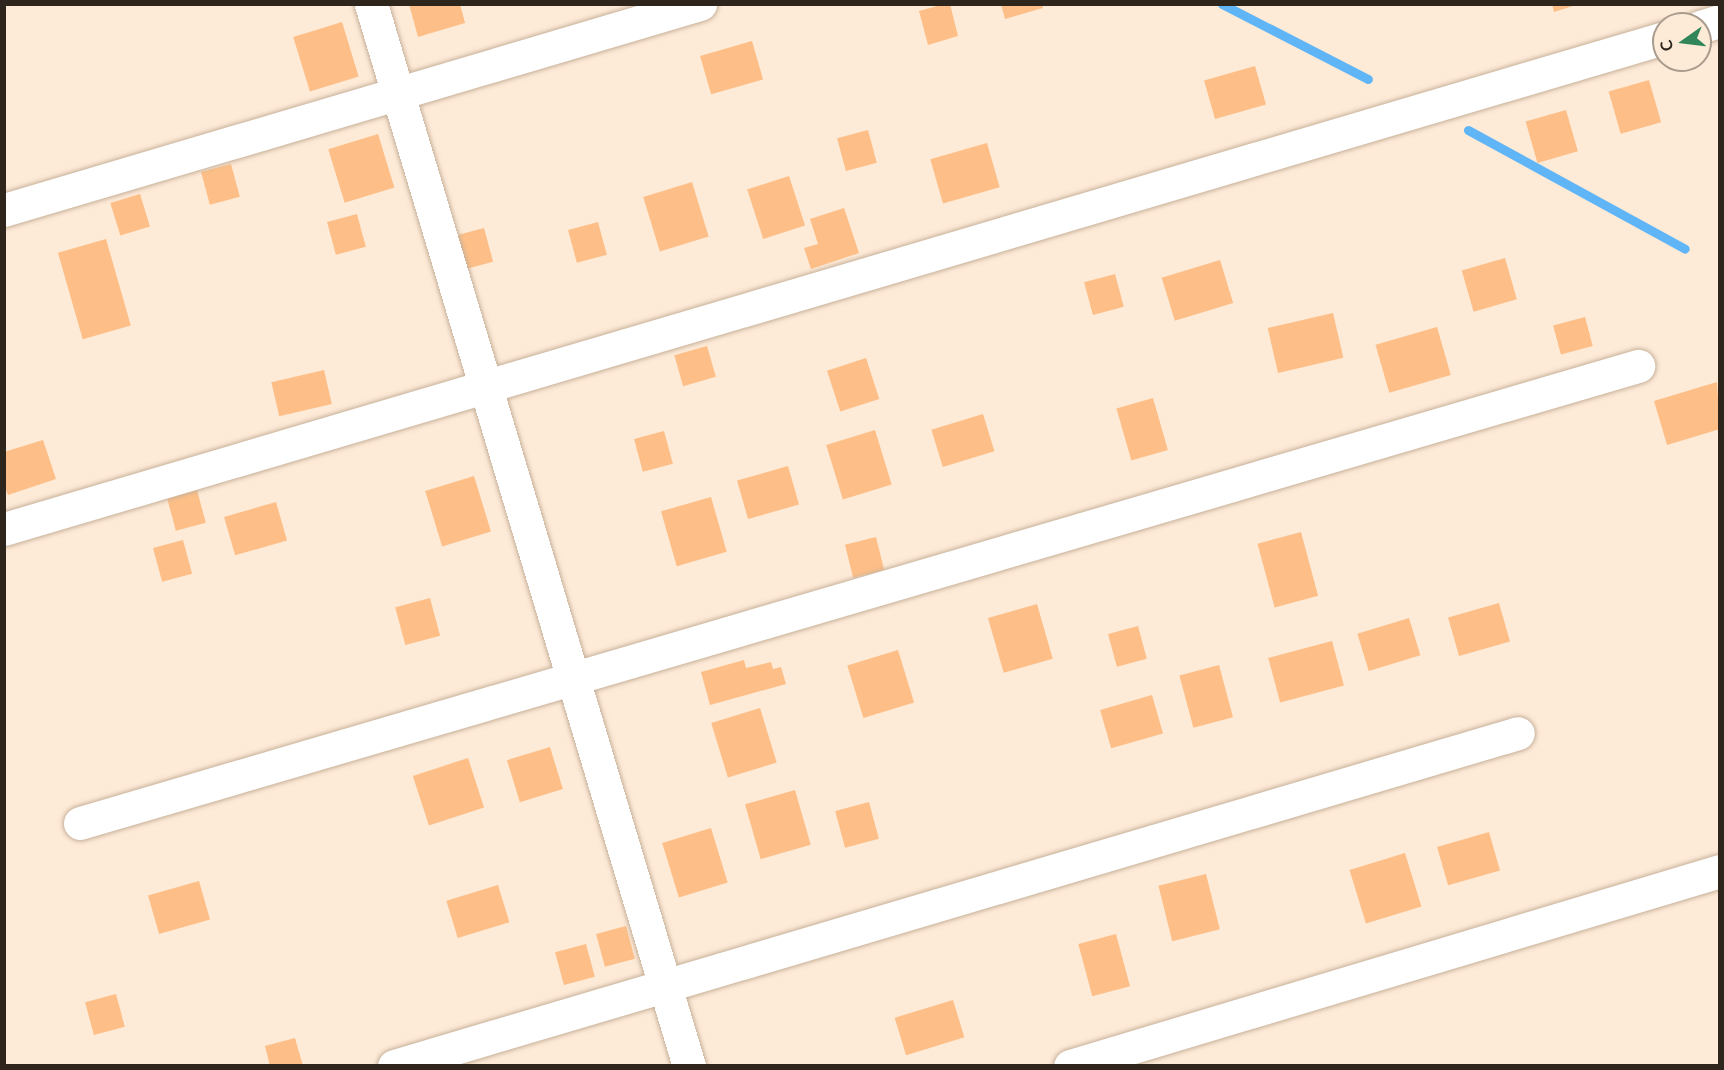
<!DOCTYPE html>
<html>
<head>
<meta charset="utf-8">
<style>
	body { margin:0 }
	#map { position:relative; width:1724px; height:1070px; overflow:hidden; background:#fdead7; font-family:Lato,sans-serif }
	div>[style] { position:absolute }
	.stream>* { height:9px; margin:-4.5px; padding:0 4.5px; transform-origin:4.5px; border-radius:4.5px; background:#60b5f7 }
	.building>* { inset:0; background:#fdbf87; transform-origin:0 0 }
	.roads { filter:drop-shadow(0 0 2px #c7b19a) drop-shadow(0 0 2px #c7b19a) }
	.minor>* { height:33px; margin:-16.5px; padding:0 16.5px; transform-origin:16.5px; border-radius:16.5px; background:#fff }
	span { translate:-50% -50%; white-space:nowrap; text-align:center; line-height:1.15; -webkit-text-stroke:4.5px #fdead7; paint-order:stroke }
	.frame { position:absolute; inset:0; border:6px solid #2e261d; pointer-events:none }
	.north { position:absolute; left:1652px; top:12px; width:60px; height:60px; box-sizing:border-box; background:#fdead7; border:2px solid #aa9c8d; border-radius:50%; rotate:256deg; font-size:16px; font-weight:700; line-height:24px; text-align:center; color:#2e261d }
	.north::after { content:''; display:block; margin:auto; width:21px; height:27px; background:#318659; clip-path:polygon(50% 0,100% 100%,50% 72%,0 100%) }
</style>
</head>
<body>
<div id="map">
	<div class="stream">
		<div style="left:1222px;top:4px;width:164px;rotate:27.2deg"></div>
		<div style="left:1468px;top:130px;width:247px;rotate:28.7deg"></div>
	</div>
	<div class="building">
		<div style="clip-path:polygon(409px 4px,460px 4px,465px 23px,418px 37px)"></div>
		<div style="clip-path:polygon(945px 4px,950px 4px,958px 36px,928px 45px,919px 11px)"></div>
		<div style="clip-path:polygon(1001px 4px,1042px 4px,1043px 8px,1005px 19px)"></div>
		<div style="clip-path:polygon(1552px 4px,1576px 4px,1576px 5px,1554px 12px)"></div>
		<div style="left:342px;top:22px;width:57px;height:51px;rotate:73deg"></div>
		<div style="left:752px;top:41px;width:40px;height:54px;rotate:74deg"></div>
		<div style="left:1255px;top:66px;width:40px;height:53px;rotate:74deg"></div>
		<div style="left:1649px;top:80px;width:44px;height:42px;rotate:74deg"></div>
		<div style="left:1566px;top:110px;width:43px;height:42px;rotate:74deg"></div>
		<div style="left:868px;top:130px;width:34px;height:32px;rotate:75deg"></div>
		<div style="left:378px;top:134px;width:56px;height:52px;rotate:73deg"></div>
		<div style="left:987px;top:143px;width:46px;height:59px;rotate:74deg"></div>
		<div style="left:231px;top:164px;width:34px;height:31px;rotate:75deg"></div>
		<div style="left:789px;top:176px;width:52px;height:44px;rotate:72deg"></div>
		<div style="left:692px;top:182px;width:57px;height:51px;rotate:73deg"></div>
		<div style="left:140px;top:194px;width:34px;height:31px;rotate:73deg"></div>
		<div style="clip-path:polygon(844px 208px,859px 253px,811px 269px,804px 248px,818px 244px,810px 219px)"></div>
		<div style="left:357px;top:214px;width:34px;height:31px;rotate:75deg"></div>
		<div style="left:598px;top:222px;width:34px;height:31px;rotate:75deg"></div>
		<div style="left:484px;top:228px;width:35px;height:32px;rotate:75deg"></div>
		<div style="left:106px;top:239px;width:90px;height:50px;rotate:74deg"></div>
		<div style="left:1505px;top:258px;width:43px;height:45px;rotate:74deg"></div>
		<div style="left:1220px;top:260px;width:45px;height:61px;rotate:73deg"></div>
		<div style="left:1115px;top:274px;width:34px;height:32px;rotate:75deg"></div>
		<div style="left:1333px;top:313px;width:46px;height:67px;rotate:77deg"></div>
		<div style="left:1585px;top:317px;width:30px;height:33px;rotate:75deg"></div>
		<div style="left:1437px;top:327px;width:50px;height:64px;rotate:74deg"></div>
		<div style="left:707px;top:346px;width:32px;height:34px;rotate:74deg"></div>
		<div style="left:866px;top:358px;width:43px;height:41px;rotate:72deg"></div>
		<div style="left:324px;top:370px;width:35px;height:54px;rotate:77deg"></div>
		<div style="clip-path:polygon(1717px 382px,1720px 429px,1667px 445px,1654px 401px)"></div>
		<div style="left:1153px;top:398px;width:54px;height:38px;rotate:74deg"></div>
		<div style="left:983px;top:414px;width:39px;height:54px;rotate:73deg"></div>
		<div style="left:875px;top:430px;width:57px;height:51px;rotate:73deg"></div>
		<div style="left:664px;top:431px;width:34px;height:31px;rotate:75deg"></div>
		<div style="clip-path:polygon(43px 440px,56px 479px,8px 495px,4px 485px,4px 452px)"></div>
		<div style="left:788px;top:466px;width:40px;height:53px;rotate:74deg"></div>
		<div style="left:474px;top:476px;width:58px;height:51px;rotate:73deg"></div>
		<div style="left:197px;top:490px;width:34px;height:31px;rotate:75deg"></div>
		<div style="left:711px;top:497px;width:57px;height:52px;rotate:74deg"></div>
		<div style="left:276px;top:502px;width:40px;height:54px;rotate:74deg"></div>
		<div style="left:1301px;top:532px;width:66px;height:45px;rotate:75deg"></div>
		<div style="left:876px;top:537px;width:34px;height:32px;rotate:76deg"></div>
		<div style="left:183px;top:540px;width:35px;height:31px;rotate:75deg"></div>
		<div style="left:430px;top:598px;width:39px;height:36px;rotate:75deg"></div>
		<div style="left:1499px;top:603px;width:40px;height:53px;rotate:74deg"></div>
		<div style="left:1037px;top:604px;width:57px;height:51px;rotate:74deg"></div>
		<div style="left:1409px;top:618px;width:39px;height:54px;rotate:73deg"></div>
		<div style="left:1138px;top:626px;width:34px;height:31px;rotate:75deg"></div>
		<div style="left:1332px;top:641px;width:46px;height:66px;rotate:75deg"></div>
		<div style="left:898px;top:650px;width:55px;height:53px;rotate:73deg"></div>
		<div style="clip-path:polygon(744px 660px,746px 668px,771px 662px,773px 669px,781px 667px,786px 684px,710px 705px,701px 672px)"></div>
		<div style="left:1219px;top:665px;width:54px;height:41px;rotate:75deg"></div>
		<div style="left:1152px;top:695px;width:40px;height:54px;rotate:74deg"></div>
		<div style="left:760px;top:708px;width:57px;height:51px;rotate:73deg"></div>
		<div style="left:550px;top:747px;width:44px;height:45px;rotate:73deg"></div>
		<div style="left:468px;top:758px;width:52px;height:58px;rotate:72deg"></div>
		<div style="left:795px;top:790px;width:57px;height:52px;rotate:74deg"></div>
		<div style="left:869px;top:802px;width:38px;height:35px;rotate:75deg"></div>
		<div style="left:711px;top:828px;width:57px;height:51px;rotate:73deg"></div>
		<div style="left:1489px;top:832px;width:40px;height:54px;rotate:74deg"></div>
		<div style="left:1405px;top:853px;width:56px;height:58px;rotate:73deg"></div>
		<div style="left:1206px;top:874px;width:57px;height:49px;rotate:76deg"></div>
		<div style="left:199px;top:881px;width:40px;height:53px;rotate:74deg"></div>
		<div style="left:498px;top:885px;width:39px;height:54px;rotate:73deg"></div>
		<div style="left:626px;top:926px;width:34px;height:31px;rotate:75deg"></div>
		<div style="left:1116px;top:934px;width:54px;height:39px;rotate:75deg"></div>
		<div style="left:586px;top:944px;width:34px;height:32px;rotate:75deg"></div>
		<div style="left:116px;top:994px;width:34px;height:32px;rotate:75deg"></div>
		<div style="left:953px;top:1000px;width:39px;height:61px;rotate:73deg"></div>
		<div style="clip-path:polygon(295px 1038px,303px 1066px,270px 1066px,265px 1046px)"></div>
	</div>
	<div class="roads">
		<div class="minor">
			<div style="left:371px;top:4px;width:1109px;rotate:73.33deg"></div>
			<div style="left:1700px;top:27px;width:21px;rotate:-17deg"></div>
			<div style="left:4px;top:210px;width:726px;rotate:-16.49deg"></div>
			<div style="left:4px;top:529px;width:1731px;rotate:-16.48deg"></div>
			<div style="left:80px;top:823px;width:1624px;rotate:-16.35deg"></div>
			<div style="left:394px;top:1066px;width:1172px;rotate:-16.5deg"></div>
			<div style="left:1070px;top:1066px;width:679px;rotate:-16.7deg"></div>
		</div>
	</div>
	<div class="frame"></div>
	<div class="north">С</div>
</div>
</body>
</html>
